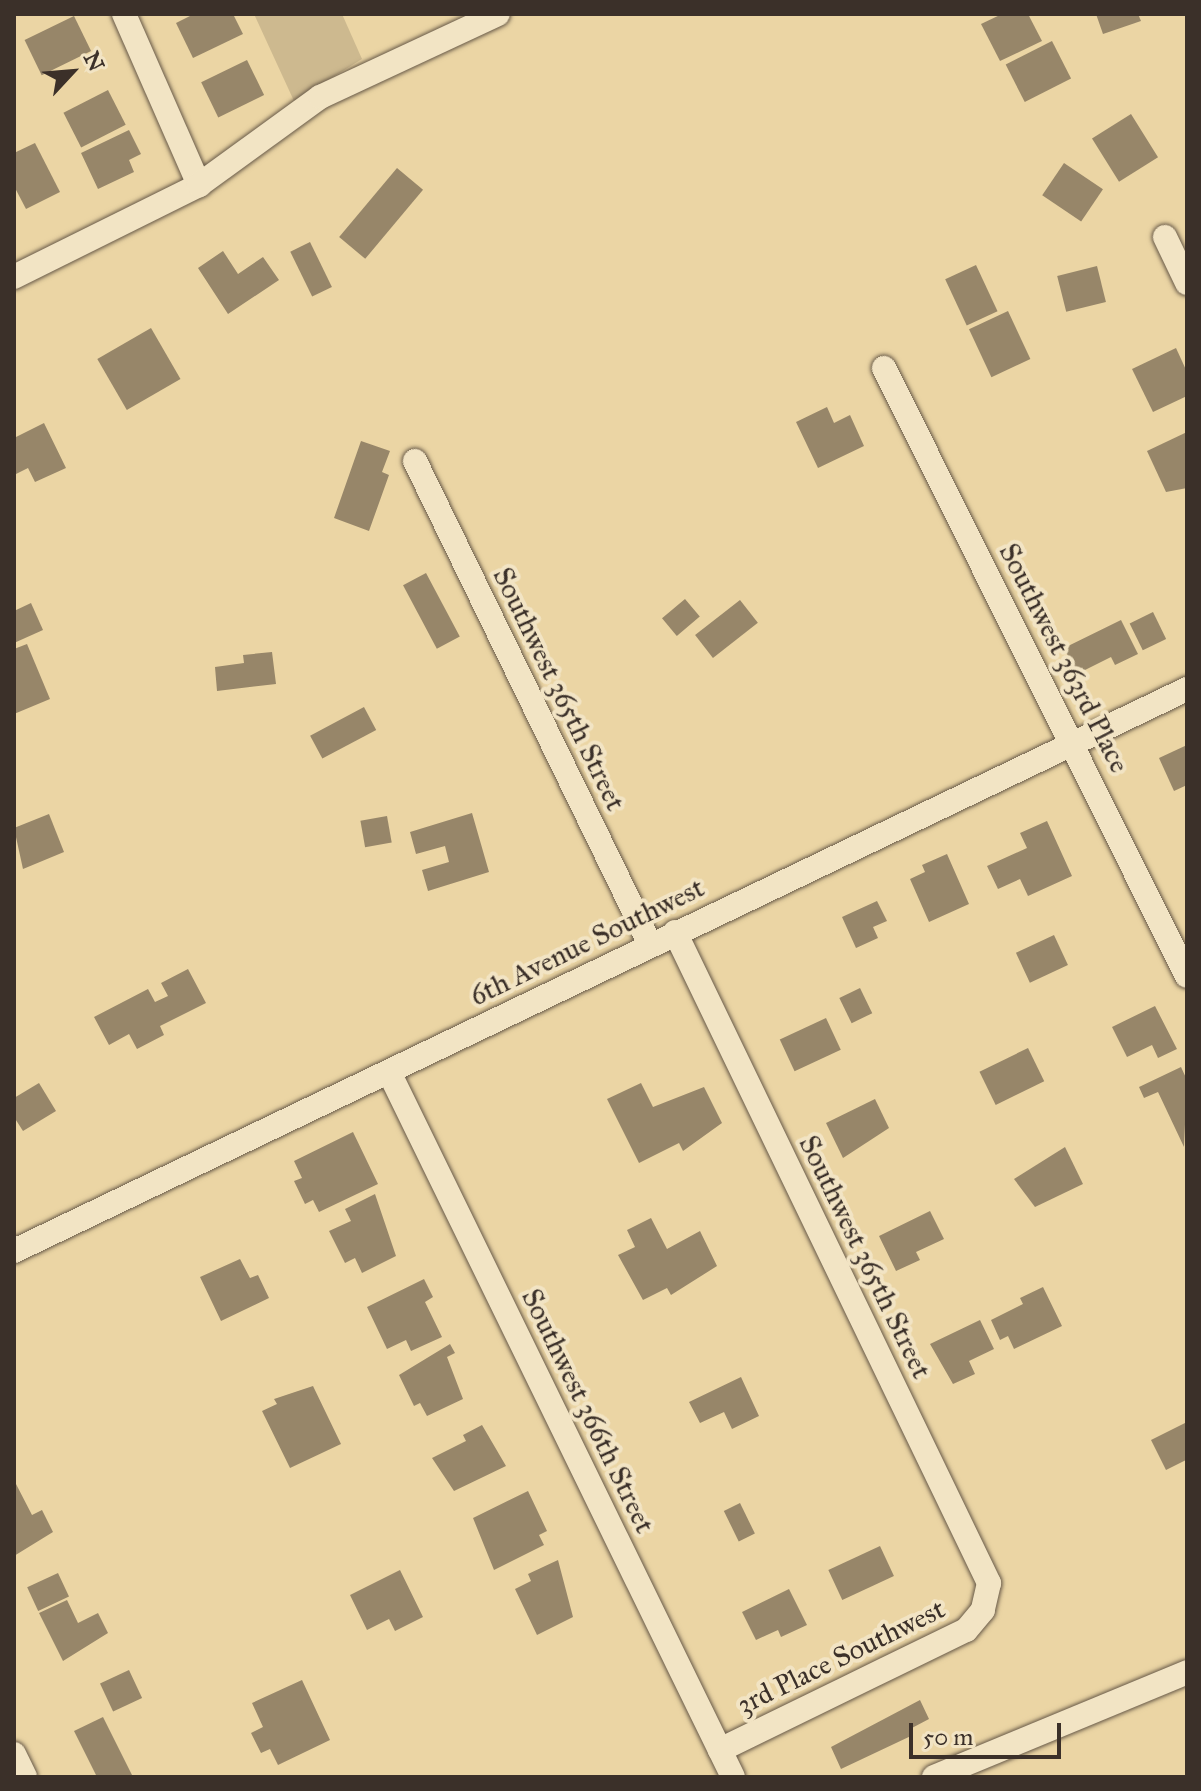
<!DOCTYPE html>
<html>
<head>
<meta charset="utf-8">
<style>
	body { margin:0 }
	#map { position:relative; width:1201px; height:1791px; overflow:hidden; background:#ebd5a4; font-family:"IM FELL Great Primer",serif }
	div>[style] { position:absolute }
	.green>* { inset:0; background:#cdb98f }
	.building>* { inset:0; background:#978669; transform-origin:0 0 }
	.roads { filter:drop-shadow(0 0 2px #675948) drop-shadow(0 0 2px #675948) }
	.minor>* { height:24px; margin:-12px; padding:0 12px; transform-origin:12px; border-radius:12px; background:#f2e4c4 }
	span { translate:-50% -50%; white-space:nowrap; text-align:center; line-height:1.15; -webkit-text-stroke:8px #f2e4c4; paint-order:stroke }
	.street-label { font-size:28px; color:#3b3029 }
	.frame { position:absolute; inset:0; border:16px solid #3b3029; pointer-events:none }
	.north { position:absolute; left:32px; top:32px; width:80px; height:80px; -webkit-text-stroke:6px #f2e4c4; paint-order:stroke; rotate:64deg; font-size:22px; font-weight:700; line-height:32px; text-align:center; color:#3b3029 }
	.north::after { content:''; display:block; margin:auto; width:28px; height:36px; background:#3b3029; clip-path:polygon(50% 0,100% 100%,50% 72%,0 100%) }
	.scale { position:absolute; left:909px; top:1723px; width:152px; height:36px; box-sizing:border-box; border:4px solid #3b3029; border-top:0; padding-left:10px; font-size:24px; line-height:28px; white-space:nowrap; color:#3b3029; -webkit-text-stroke:6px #f2e4c4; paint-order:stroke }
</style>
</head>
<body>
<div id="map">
	<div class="green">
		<div style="clip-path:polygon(254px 14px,342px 14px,362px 59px,294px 101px)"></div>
	</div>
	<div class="building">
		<div style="clip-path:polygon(194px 14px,233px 14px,243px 34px,193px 58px,176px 23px)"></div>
		<div style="clip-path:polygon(1002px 14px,1028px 14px,1042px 41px,1000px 61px,981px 24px)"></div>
		<div style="clip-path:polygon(1096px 14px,1138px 14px,1141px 21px,1103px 34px)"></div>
		<div style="left:74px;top:16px;width:39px;height:55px;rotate:64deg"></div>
		<div style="left:1052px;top:41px;width:42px;height:52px;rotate:63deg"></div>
		<div style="left:247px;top:60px;width:39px;height:51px;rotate:64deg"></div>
		<div style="left:108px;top:90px;width:39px;height:50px;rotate:63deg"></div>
		<div style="left:1131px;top:114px;width:51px;height:46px;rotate:58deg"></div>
		<div style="clip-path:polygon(129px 130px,141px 154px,129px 160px,134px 172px,98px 189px,81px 153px)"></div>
		<div style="clip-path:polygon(35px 143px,60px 192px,26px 209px,14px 186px,14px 153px)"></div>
		<div style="left:1064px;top:163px;width:47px;height:39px;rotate:34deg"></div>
		<div style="left:397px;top:168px;width:34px;height:90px;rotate:40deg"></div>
		<div style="left:310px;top:242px;width:50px;height:22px;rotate:64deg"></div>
		<div style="clip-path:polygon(223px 251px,238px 274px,263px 257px,279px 280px,228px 314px,198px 268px)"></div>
		<div style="left:976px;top:265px;width:51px;height:34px;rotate:65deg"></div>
		<div style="left:1097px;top:266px;width:37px;height:41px;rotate:76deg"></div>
		<div style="left:1008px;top:311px;width:53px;height:43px;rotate:65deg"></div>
		<div style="left:151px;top:328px;width:59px;height:62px;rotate:60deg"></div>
		<div style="clip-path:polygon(1176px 348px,1187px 372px,1187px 396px,1153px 412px,1132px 369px)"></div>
		<div style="clip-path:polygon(827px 407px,834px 423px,850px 415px,864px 446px,818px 468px,796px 422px)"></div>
		<div style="clip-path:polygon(44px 423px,66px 468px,35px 482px,28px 468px,14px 475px,14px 438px)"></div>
		<div style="clip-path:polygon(1187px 432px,1187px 488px,1166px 492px,1147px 451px)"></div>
		<div style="clip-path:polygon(361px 441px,390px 451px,382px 472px,389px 475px,369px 531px,334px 518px)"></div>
		<div style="left:426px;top:573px;width:72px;height:26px;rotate:62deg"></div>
		<div style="left:685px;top:599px;width:23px;height:30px;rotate:50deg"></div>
		<div style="left:740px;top:600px;width:29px;height:57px;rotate:52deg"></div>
		<div style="clip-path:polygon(31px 603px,43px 630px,14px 643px,14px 611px)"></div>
		<div style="left:1153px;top:612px;width:30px;height:26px;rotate:64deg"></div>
		<div style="clip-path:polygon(1121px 620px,1138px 654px,1115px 665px,1111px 657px,1077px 674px,1064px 648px)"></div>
		<div style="clip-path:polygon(27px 644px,50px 699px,14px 714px,14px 649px)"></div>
		<div style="clip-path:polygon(272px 652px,276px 684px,217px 691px,215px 667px,244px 663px,243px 655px)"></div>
		<div style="left:364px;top:707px;width:26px;height:61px;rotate:62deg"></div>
		<div style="clip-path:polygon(1187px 745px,1187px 785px,1174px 791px,1159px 758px)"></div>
		<div style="clip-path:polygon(472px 813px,489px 872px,428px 891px,422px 870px,449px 862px,445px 846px,416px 854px,410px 832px)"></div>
		<div style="clip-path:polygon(49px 814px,64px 852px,23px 869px,14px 828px)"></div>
		<div style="left:387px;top:816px;width:27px;height:27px;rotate:80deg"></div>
		<div style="clip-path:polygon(1047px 821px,1072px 876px,1028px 896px,1020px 879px,998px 889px,987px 866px,1027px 848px,1020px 833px)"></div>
		<div style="clip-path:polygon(947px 854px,969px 904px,929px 922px,910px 879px,925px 872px,922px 865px)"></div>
		<div style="clip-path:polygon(877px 901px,887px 921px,873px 927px,878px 938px,856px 948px,842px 917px)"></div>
		<div style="left:1054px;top:935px;width:33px;height:42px;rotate:65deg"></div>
		<div style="clip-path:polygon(188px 969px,206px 1003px,160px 1026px,164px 1035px,137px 1049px,129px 1034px,109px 1045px,94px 1017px,148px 989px,155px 1002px,168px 996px,161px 983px)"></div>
		<div style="left:860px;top:988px;width:28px;height:23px;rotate:64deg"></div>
		<div style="clip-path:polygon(1155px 1006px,1177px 1049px,1158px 1058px,1152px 1045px,1127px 1057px,1112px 1027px)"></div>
		<div style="left:826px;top:1018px;width:35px;height:51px;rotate:65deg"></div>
		<div style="left:1028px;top:1048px;width:37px;height:54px;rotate:64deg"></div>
		<div style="clip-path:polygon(1181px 1067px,1187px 1080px,1184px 1147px,1158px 1092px,1144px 1098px,1139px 1087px)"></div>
		<div style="clip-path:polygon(39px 1083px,56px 1111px,23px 1131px,14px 1117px,14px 1098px)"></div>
		<div style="clip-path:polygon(641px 1083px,653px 1107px,704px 1087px,722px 1123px,683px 1151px,679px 1143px,639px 1163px,607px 1099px)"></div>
		<div style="clip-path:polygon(875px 1099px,889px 1128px,843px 1158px,826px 1123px)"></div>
		<div style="clip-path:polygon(353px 1132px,378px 1184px,319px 1212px,313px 1200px,305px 1204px,294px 1181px,302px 1178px,294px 1161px)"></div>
		<div style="clip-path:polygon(1065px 1147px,1083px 1184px,1035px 1207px,1014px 1179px)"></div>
		<div style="clip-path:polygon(375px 1194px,396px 1256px,362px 1273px,355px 1258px,345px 1263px,329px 1231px,351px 1221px,345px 1209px)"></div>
		<div style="clip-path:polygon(930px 1211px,944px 1239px,916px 1252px,920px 1260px,896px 1271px,879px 1236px)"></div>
		<div style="clip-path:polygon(651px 1218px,667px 1249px,700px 1231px,717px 1266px,671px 1295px,667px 1288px,643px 1300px,618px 1255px,635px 1247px,627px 1230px)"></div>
		<div style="clip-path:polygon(240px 1259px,250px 1278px,258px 1275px,269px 1298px,221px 1321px,200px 1277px)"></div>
		<div style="clip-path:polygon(424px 1279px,433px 1297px,425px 1302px,442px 1337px,411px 1351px,406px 1340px,387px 1349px,367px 1307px)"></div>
		<div style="clip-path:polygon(1043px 1287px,1062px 1326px,1014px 1349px,1008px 1336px,1000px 1340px,991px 1320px,1023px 1304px,1020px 1298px)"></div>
		<div style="clip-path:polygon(980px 1320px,994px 1349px,969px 1361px,975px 1374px,953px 1384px,930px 1344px)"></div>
		<div style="clip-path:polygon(450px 1344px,455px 1353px,447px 1357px,463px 1399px,427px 1416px,420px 1403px,414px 1406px,399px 1375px)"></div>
		<div style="clip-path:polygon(741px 1377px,759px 1416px,732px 1429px,724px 1412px,700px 1423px,689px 1402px)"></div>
		<div style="clip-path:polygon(313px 1386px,341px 1444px,290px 1468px,262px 1411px,277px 1404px,274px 1399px)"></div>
		<div style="clip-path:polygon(1187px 1422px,1186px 1460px,1166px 1470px,1151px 1440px)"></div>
		<div style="clip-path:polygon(482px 1425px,506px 1466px,454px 1491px,432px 1458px,466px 1441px,463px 1435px)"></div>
		<div style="clip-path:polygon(16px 1484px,32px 1515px,42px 1510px,53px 1532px,14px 1556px)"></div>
		<div style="clip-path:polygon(528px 1491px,547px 1531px,539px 1535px,544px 1545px,494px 1570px,473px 1518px)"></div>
		<div style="left:740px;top:1503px;width:34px;height:18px;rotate:64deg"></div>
		<div style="left:880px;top:1546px;width:33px;height:57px;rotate:65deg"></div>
		<div style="clip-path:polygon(558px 1560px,573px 1617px,537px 1635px,515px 1589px,531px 1581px,528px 1574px)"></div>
		<div style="clip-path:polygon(400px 1570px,423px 1617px,395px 1631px,389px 1619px,367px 1630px,350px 1595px)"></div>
		<div style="left:58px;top:1573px;width:26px;height:34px;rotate:65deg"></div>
		<div style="clip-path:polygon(789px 1589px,807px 1625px,781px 1637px,778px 1630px,756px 1640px,742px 1612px)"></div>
		<div style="clip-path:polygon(67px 1600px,78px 1623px,98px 1613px,108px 1633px,63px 1661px,39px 1613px)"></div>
		<div style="left:129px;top:1670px;width:31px;height:32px;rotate:65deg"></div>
		<div style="clip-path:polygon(302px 1680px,330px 1740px,278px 1765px,270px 1749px,261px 1753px,251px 1733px,263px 1727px,252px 1703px)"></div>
		<div style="clip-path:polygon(920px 1700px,929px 1719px,910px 1729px,913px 1735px,841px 1769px,831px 1747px)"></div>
		<div style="clip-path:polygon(103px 1717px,133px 1777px,97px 1777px,74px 1731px)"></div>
	</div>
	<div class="roads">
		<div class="minor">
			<div style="left:124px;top:14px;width:187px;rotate:66.3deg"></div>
			<div style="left:1165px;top:237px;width:51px;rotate:64.4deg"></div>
			<div style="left:14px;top:277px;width:207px;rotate:-26.4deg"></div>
			<div style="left:199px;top:185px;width:150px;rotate:-36deg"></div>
			<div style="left:320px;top:97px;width:196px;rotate:-25deg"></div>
			<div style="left:884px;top:368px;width:679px;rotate:63.51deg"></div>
			<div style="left:415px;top:461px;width:537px;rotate:64.06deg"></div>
			<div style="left:675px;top:932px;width:723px;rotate:64.25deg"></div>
			<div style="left:989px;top:1583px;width:28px;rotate:103deg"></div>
			<div style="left:983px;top:1610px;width:26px;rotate:130deg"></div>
			<div style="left:966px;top:1630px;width:274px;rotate:154deg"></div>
			<div style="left:389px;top:1072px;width:784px;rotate:63.99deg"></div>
			<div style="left:14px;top:1251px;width:1301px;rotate:-25.6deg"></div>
			<div style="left:14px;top:1754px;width:25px;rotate:64deg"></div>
			<div style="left:934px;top:1777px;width:274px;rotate:-22.5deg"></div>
		</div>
	</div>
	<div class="street-label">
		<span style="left:1064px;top:658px;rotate:63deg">Southwest 363rd Place</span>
		<span style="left:559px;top:689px;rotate:64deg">Southwest 365th Street</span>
		<span style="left:587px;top:942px;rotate:-26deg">6th Avenue Southwest</span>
		<span style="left:865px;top:1257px;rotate:64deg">Southwest 365th Street</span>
		<span style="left:588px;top:1411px;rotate:64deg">Southwest 366th Street</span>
		<span style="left:841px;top:1657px;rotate:-26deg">3rd Place Southwest</span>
	</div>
	<div class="frame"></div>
	<div class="north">N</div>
	<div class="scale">50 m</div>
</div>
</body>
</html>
